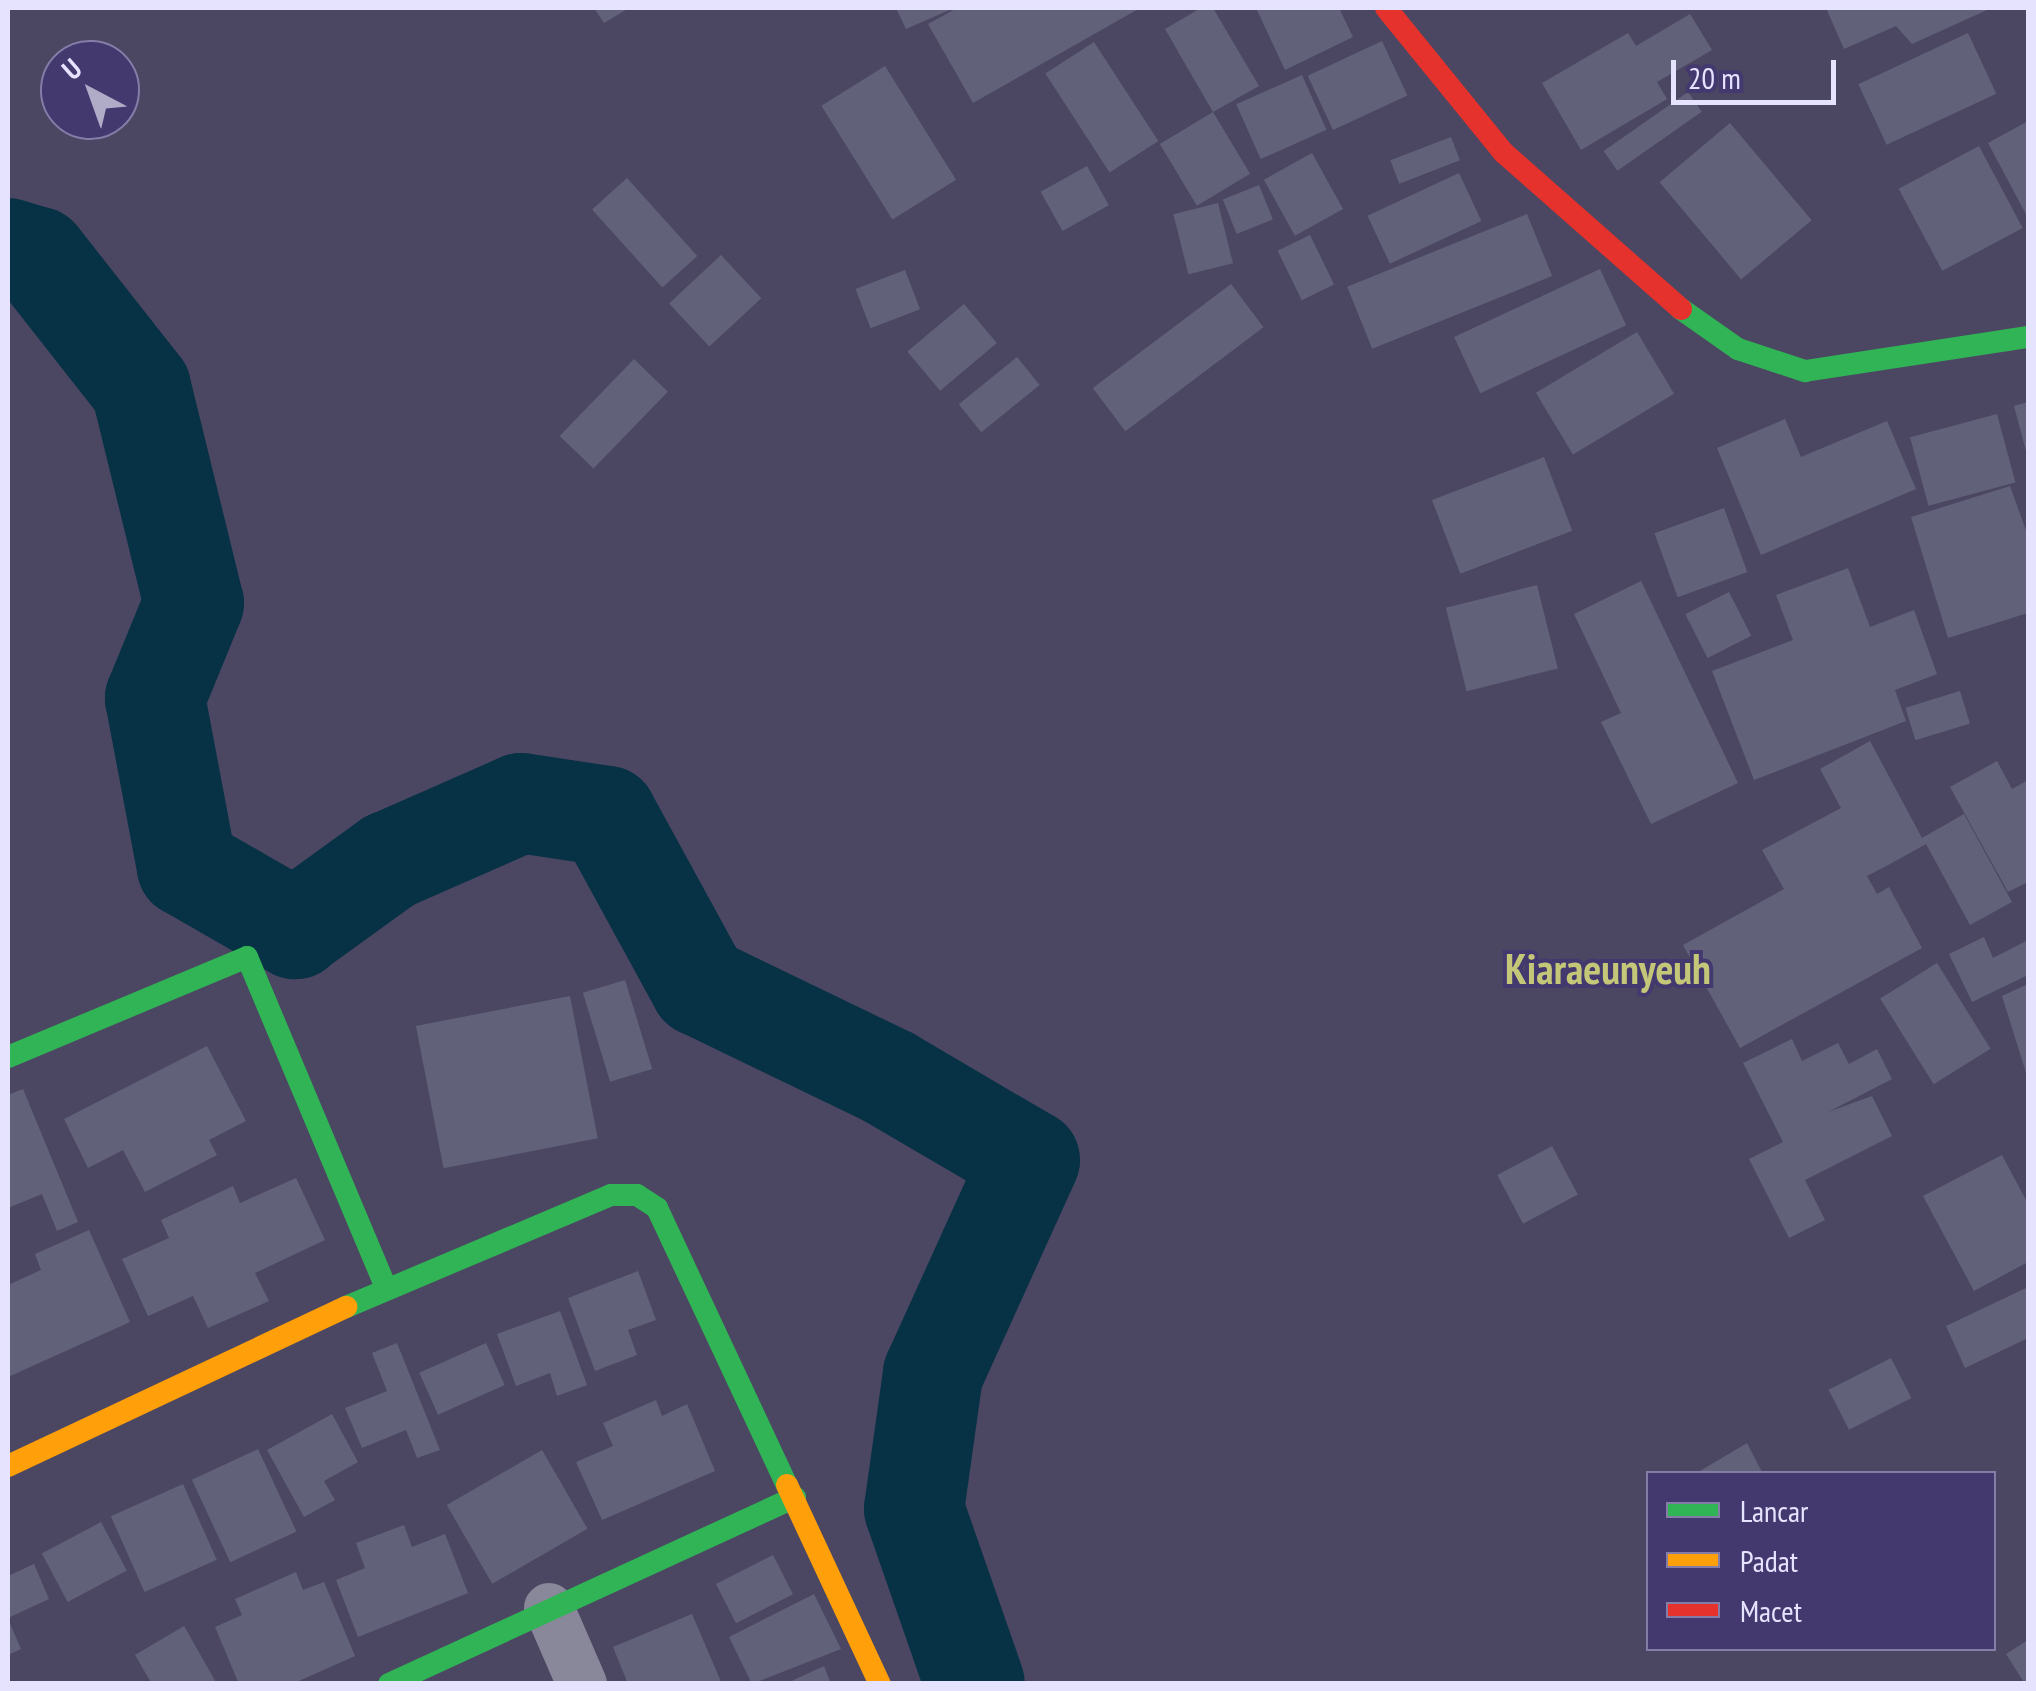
<!DOCTYPE html>
<html>
<head>
<meta charset="utf-8">
<style>
	body { margin:0 }
	#map { position:relative; width:2036px; height:1691px; overflow:hidden; background:#4b4662; font-family:"PT Sans Narrow",sans-serif }
	div>[style] { position:absolute }
	.river>* { height:100px; margin:-50px; padding:0 50px; transform-origin:50px; border-radius:50px; background:#073245 }
	.building>* { inset:0; background:#61627a; transform-origin:0 0 }
	.street>* { height:50px; margin:-25px; padding:0 25px; transform-origin:25px; border-radius:25px; background:#89879a }
	.fast>* { height:22px; margin:-11px; padding:0 11px; transform-origin:11px; border-radius:11px; background:#30b455 }
	.slow>* { height:22px; margin:-11px; padding:0 11px; transform-origin:11px; border-radius:11px; background:#ff9f0a }
	.jam>* { height:22px; margin:-11px; padding:0 11px; transform-origin:11px; border-radius:11px; background:#e5322d }
	span { translate:-50% -50%; white-space:nowrap; text-align:center; line-height:1.15; -webkit-text-stroke:8px #43396f; paint-order:stroke }
	.quarter-label { font-size:42px; color:#c4c678; font-weight:700 }
	.frame { position:absolute; inset:0; border:10px solid #e6e3fe; pointer-events:none }
	.legend { position:absolute; left:1646px; top:1471px; width:350px; height:180px; box-sizing:border-box; background:#43396f; border:2px solid #847da8; margin:0; padding:12px 18px; list-style:none; font-size:30px; color:#e6e3fe }
	.legend li { display:flex; align-items:center; gap:20px; height:50px }
	.legend b { width:50px; border:2px solid #847da8 }
	.north { position:absolute; left:40px; top:40px; width:100px; height:100px; box-sizing:border-box; background:#43396f; border:2px solid #847da8; border-radius:50%; rotate:319deg; font-size:28px; font-weight:700; line-height:40px; text-align:center; color:#e6e3fe }
	.north::after { content:''; display:block; margin:auto; width:35px; height:45px; background:#b0acc7; clip-path:polygon(50% 0,100% 100%,50% 72%,0 100%) }
	.scale { position:absolute; left:1671px; top:60px; width:165px; height:45px; box-sizing:border-box; border:5px solid #e6e3fe; border-top:0; padding-left:12px; font-size:30px; line-height:35px; white-space:nowrap; color:#e6e3fe; -webkit-text-stroke:8px #43396f; paint-order:stroke }
</style>
</head>
<body>
<div id="map">
	<div class="river">
		<div style="left:8px;top:248px;width:31px;rotate:17deg"></div>
		<div style="left:38px;top:257px;width:167px;rotate:51.8deg"></div>
		<div style="left:141px;top:388px;width:221px;rotate:76.2deg"></div>
		<div style="left:194px;top:603px;width:103px;rotate:112.3deg"></div>
		<div style="left:155px;top:698px;width:172px;rotate:79.3deg"></div>
		<div style="left:187px;top:867px;width:125px;rotate:29.9deg"></div>
		<div style="left:295px;top:929px;width:116px;rotate:-35.9deg"></div>
		<div style="left:389px;top:861px;width:144px;rotate:-23.7deg"></div>
		<div style="left:521px;top:803px;width:87px;rotate:8.6deg"></div>
		<div style="left:607px;top:816px;width:194px;rotate:61.3deg"></div>
		<div style="left:700px;top:986px;width:211px;rotate:25.8deg"></div>
		<div style="left:890px;top:1078px;width:162px;rotate:30.4deg"></div>
		<div style="left:1030px;top:1160px;width:235px;rotate:114.4deg"></div>
		<div style="left:933px;top:1374px;width:136px;rotate:98deg"></div>
		<div style="left:914px;top:1509px;width:185px;rotate:70.8deg"></div>
	</div>
	<div class="building">
		<div style="clip-path:polygon(594px 8px,629px 8px,604px 23px)"></div>
		<div style="clip-path:polygon(896px 8px,954px 8px,906px 29px)"></div>
		<div style="clip-path:polygon(957px 8px,1140px 8px,973px 103px,928px 24px)"></div>
		<div style="clip-path:polygon(1201px 8px,1213px 8px,1259px 86px,1213px 112px,1165px 29px)"></div>
		<div style="clip-path:polygon(1256px 8px,1339px 8px,1353px 37px,1285px 70px)"></div>
		<div style="clip-path:polygon(1826px 8px,1986px 8px,1987px 10px,1912px 44px,1896px 26px,1844px 49px)"></div>
		<div style="clip-path:polygon(1690px 14px,1712px 50px,1657px 82px,1667px 99px,1581px 150px,1542px 83px,1628px 33px,1636px 46px)"></div>
		<div style="left:1968px;top:33px;width:67px;height:121px;rotate:65deg"></div>
		<div style="left:1382px;top:41px;width:60px;height:82px;rotate:65deg"></div>
		<div style="left:1094px;top:42px;width:118px;height:58px;rotate:57deg"></div>
		<div style="left:885px;top:66px;width:134px;height:75px;rotate:58deg"></div>
		<div style="left:1302px;top:75px;width:60px;height:72px;rotate:66deg"></div>
		<div style="left:1688px;top:92px;width:24px;height:103px;rotate:55deg"></div>
		<div style="left:1213px;top:112px;width:72px;height:62px;rotate:59deg"></div>
		<div style="clip-path:polygon(2028px 121px,2028px 218px,1988px 143px)"></div>
		<div style="left:1730px;top:123px;width:127px;height:92px;rotate:50deg"></div>
		<div style="left:1451px;top:137px;width:25px;height:65px;rotate:69deg"></div>
		<div style="left:1979px;top:146px;width:93px;height:91px;rotate:62deg"></div>
		<div style="left:1312px;top:153px;width:64px;height:55px;rotate:61deg"></div>
		<div style="left:1087px;top:166px;width:45px;height:53px;rotate:61deg"></div>
		<div style="left:1459px;top:173px;width:53px;height:101px;rotate:65deg"></div>
		<div style="left:627px;top:178px;width:105px;height:47px;rotate:48deg"></div>
		<div style="left:1259px;top:185px;width:37px;height:39px;rotate:68deg"></div>
		<div style="left:1218px;top:203px;width:62px;height:46px;rotate:76deg"></div>
		<div style="left:1527px;top:214px;width:67px;height:194px;rotate:68deg"></div>
		<div style="left:1310px;top:235px;width:55px;height:36px;rotate:64deg"></div>
		<div style="left:721px;top:255px;width:59px;height:71px;rotate:47deg"></div>
		<div style="left:1600px;top:269px;width:62px;height:161px;rotate:65deg"></div>
		<div style="left:905px;top:270px;width:42px;height:53px;rotate:69deg"></div>
		<div style="left:1231px;top:284px;width:54px;height:173px;rotate:53deg"></div>
		<div style="left:964px;top:304px;width:51px;height:74px;rotate:50deg"></div>
		<div style="left:1637px;top:332px;width:72px;height:118px;rotate:59deg"></div>
		<div style="left:1017px;top:357px;width:36px;height:75px;rotate:51deg"></div>
		<div style="left:634px;top:359px;width:47px;height:107px;rotate:44deg"></div>
		<div style="clip-path:polygon(2028px 402px,2028px 455px,2027px 455px,2014px 406px)"></div>
		<div style="left:1997px;top:414px;width:71px;height:90px;rotate:75deg"></div>
		<div style="clip-path:polygon(1785px 419px,1801px 457px,1887px 421px,1916px 489px,1761px 555px,1717px 448px)"></div>
		<div style="left:1544px;top:457px;width:79px;height:120px;rotate:69deg"></div>
		<div style="clip-path:polygon(2010px 486px,2028px 536px,2028px 613px,1948px 638px,1911px 517px)"></div>
		<div style="left:1724px;top:508px;width:68px;height:74px;rotate:70deg"></div>
		<div style="clip-path:polygon(1848px 568px,1870px 627px,1914px 610px,1937px 674px,1895px 690px,1906px 721px,1754px 780px,1712px 671px,1793px 640px,1776px 595px)"></div>
		<div style="clip-path:polygon(1641px 581px,1738px 783px,1651px 824px,1601px 722px,1621px 713px,1574px 614px)"></div>
		<div style="left:1537px;top:585px;width:86px;height:94px;rotate:76deg"></div>
		<div style="left:1729px;top:592px;width:49px;height:49px;rotate:63deg"></div>
		<div style="left:1960px;top:691px;width:34px;height:57px;rotate:73deg"></div>
		<div style="clip-path:polygon(1870px 741px,1922px 838px,1964px 814px,2012px 902px,1970px 925px,1926px 844px,1890px 864px,1867px 876px,1877px 894px,1889px 887px,1922px 948px,1740px 1048px,1683px 945px,1784px 889px,1762px 850px,1841px 808px,1820px 769px)"></div>
		<div style="clip-path:polygon(1997px 761px,2012px 789px,2028px 780px,2028px 882px,2008px 892px,1950px 787px)"></div>
		<div style="clip-path:polygon(1984px 937px,1993px 958px,2028px 940px,2028px 975px,1972px 1002px,1949px 954px)"></div>
		<div style="left:1937px;top:963px;width:101px;height:67px;rotate:58deg"></div>
		<div style="left:625px;top:980px;width:93px;height:44px;rotate:73deg"></div>
		<div style="clip-path:polygon(2028px 984px,2028px 1079px,2002px 996px)"></div>
		<div style="left:570px;top:996px;width:145px;height:157px;rotate:79deg"></div>
		<div style="clip-path:polygon(1792px 1039px,1802px 1061px,1838px 1043px,1849px 1064px,1877px 1049px,1892px 1079px,1828px 1112px,1872px 1096px,1892px 1136px,1805px 1180px,1825px 1220px,1789px 1238px,1749px 1159px,1783px 1142px,1743px 1063px)"></div>
		<div style="clip-path:polygon(207px 1046px,246px 1121px,209px 1140px,217px 1155px,145px 1192px,123px 1150px,88px 1168px,64px 1119px)"></div>
		<div style="clip-path:polygon(23px 1089px,78px 1222px,57px 1231px,42px 1194px,8px 1208px,8px 1095px)"></div>
		<div style="left:1552px;top:1146px;width:55px;height:62px;rotate:62deg"></div>
		<div style="clip-path:polygon(2002px 1155px,2028px 1204px,2028px 1262px,1974px 1291px,1923px 1196px)"></div>
		<div style="clip-path:polygon(296px 1178px,325px 1240px,255px 1273px,269px 1301px,208px 1328px,193px 1296px,148px 1316px,122px 1259px,169px 1238px,161px 1220px,233px 1186px,240px 1203px)"></div>
		<div style="clip-path:polygon(89px 1230px,130px 1322px,8px 1377px,8px 1285px,41px 1270px,35px 1254px)"></div>
		<div style="clip-path:polygon(638px 1271px,656px 1320px,628px 1330px,637px 1355px,595px 1371px,568px 1298px)"></div>
		<div style="clip-path:polygon(2026px 1288px,2028px 1338px,1965px 1368px,1946px 1326px)"></div>
		<div style="clip-path:polygon(560px 1311px,587px 1385px,557px 1396px,550px 1373px,516px 1386px,497px 1334px)"></div>
		<div style="clip-path:polygon(397px 1343px,440px 1450px,417px 1458px,406px 1430px,362px 1448px,345px 1408px,387px 1391px,372px 1353px)"></div>
		<div style="left:486px;top:1343px;width:46px;height:73px;rotate:66deg"></div>
		<div style="left:1891px;top:1358px;width:45px;height:70px;rotate:63deg"></div>
		<div style="clip-path:polygon(656px 1400px,662px 1416px,687px 1404px,715px 1471px,602px 1520px,576px 1462px,613px 1446px,603px 1423px)"></div>
		<div style="clip-path:polygon(332px 1414px,358px 1462px,324px 1481px,335px 1500px,304px 1517px,267px 1450px)"></div>
		<div style="clip-path:polygon(1747px 1443px,1763px 1474px,1695px 1474px)"></div>
		<div style="left:258px;top:1449px;width:91px;height:73px;rotate:65deg"></div>
		<div style="left:542px;top:1450px;width:91px;height:110px;rotate:60deg"></div>
		<div style="left:183px;top:1484px;width:83px;height:79px;rotate:66deg"></div>
		<div style="left:101px;top:1522px;width:55px;height:67px;rotate:62deg"></div>
		<div style="clip-path:polygon(404px 1525px,412px 1547px,445px 1534px,468px 1593px,358px 1637px,336px 1580px,365px 1568px,356px 1543px)"></div>
		<div style="left:773px;top:1555px;width:44px;height:64px;rotate:63deg"></div>
		<div style="clip-path:polygon(34px 1564px,49px 1599px,8px 1618px,8px 1576px)"></div>
		<div style="clip-path:polygon(296px 1572px,303px 1590px,324px 1582px,355px 1656px,292px 1684px,239px 1684px,215px 1627px,242px 1615px,235px 1599px)"></div>
		<div style="clip-path:polygon(814px 1594px,841px 1649px,752px 1684px,729px 1637px)"></div>
		<div style="clip-path:polygon(692px 1614px,722px 1684px,628px 1684px,613px 1647px)"></div>
		<div style="clip-path:polygon(8px 1619px,21px 1649px,8px 1655px)"></div>
		<div style="clip-path:polygon(184px 1626px,217px 1684px,152px 1684px,135px 1655px)"></div>
		<div style="clip-path:polygon(2028px 1640px,2028px 1684px,2025px 1684px,2006px 1654px)"></div>
		<div style="clip-path:polygon(824px 1666px,831px 1684px,785px 1684px)"></div>
	</div>
	<div class="street">
		<div style="left:549px;top:1608px;width:83px;rotate:66.5deg"></div>
	</div>
	<div class="fast">
		<div style="left:1681px;top:309px;width:70px;rotate:35.1deg"></div>
		<div style="left:1738px;top:349px;width:71px;rotate:18.2deg"></div>
		<div style="left:1805px;top:371px;width:226px;rotate:-8.7deg"></div>
		<div style="left:8px;top:1057px;width:259px;rotate:-22.7deg"></div>
		<div style="left:247px;top:957px;width:359px;rotate:67.2deg"></div>
		<div style="left:346px;top:1307px;width:288px;rotate:-22.9deg"></div>
		<div style="left:611px;top:1195px;width:26px"></div>
		<div style="left:637px;top:1195px;width:24px;rotate:33deg"></div>
		<div style="left:657px;top:1208px;width:306px;rotate:64.9deg"></div>
		<div style="left:389px;top:1684px;width:447px;rotate:-24.7deg"></div>
	</div>
	<div class="slow">
		<div style="left:8px;top:1466px;width:374px;rotate:-25.2deg"></div>
		<div style="left:787px;top:1485px;width:220px;rotate:65deg"></div>
	</div>
	<div class="jam">
		<div style="left:1386px;top:8px;width:187px;rotate:50.9deg"></div>
		<div style="left:1504px;top:153px;width:236px;rotate:41.4deg"></div>
	</div>
	<div class="quarter-label">
		<span style="left:1608px;top:969px">Kiaraeunyeuh</span>
	</div>
	<div class="frame"></div>
	<ul class="legend">
	<li><b style="height:12px;background:#30b455"></b>Lancar</li>
	<li><b style="height:12px;background:#ff9f0a"></b>Padat</li>
	<li><b style="height:12px;background:#e5322d"></b>Macet</li>
	</ul>
	<div class="north">U</div>
	<div class="scale">20 m</div>
</div>
</body>
</html>
